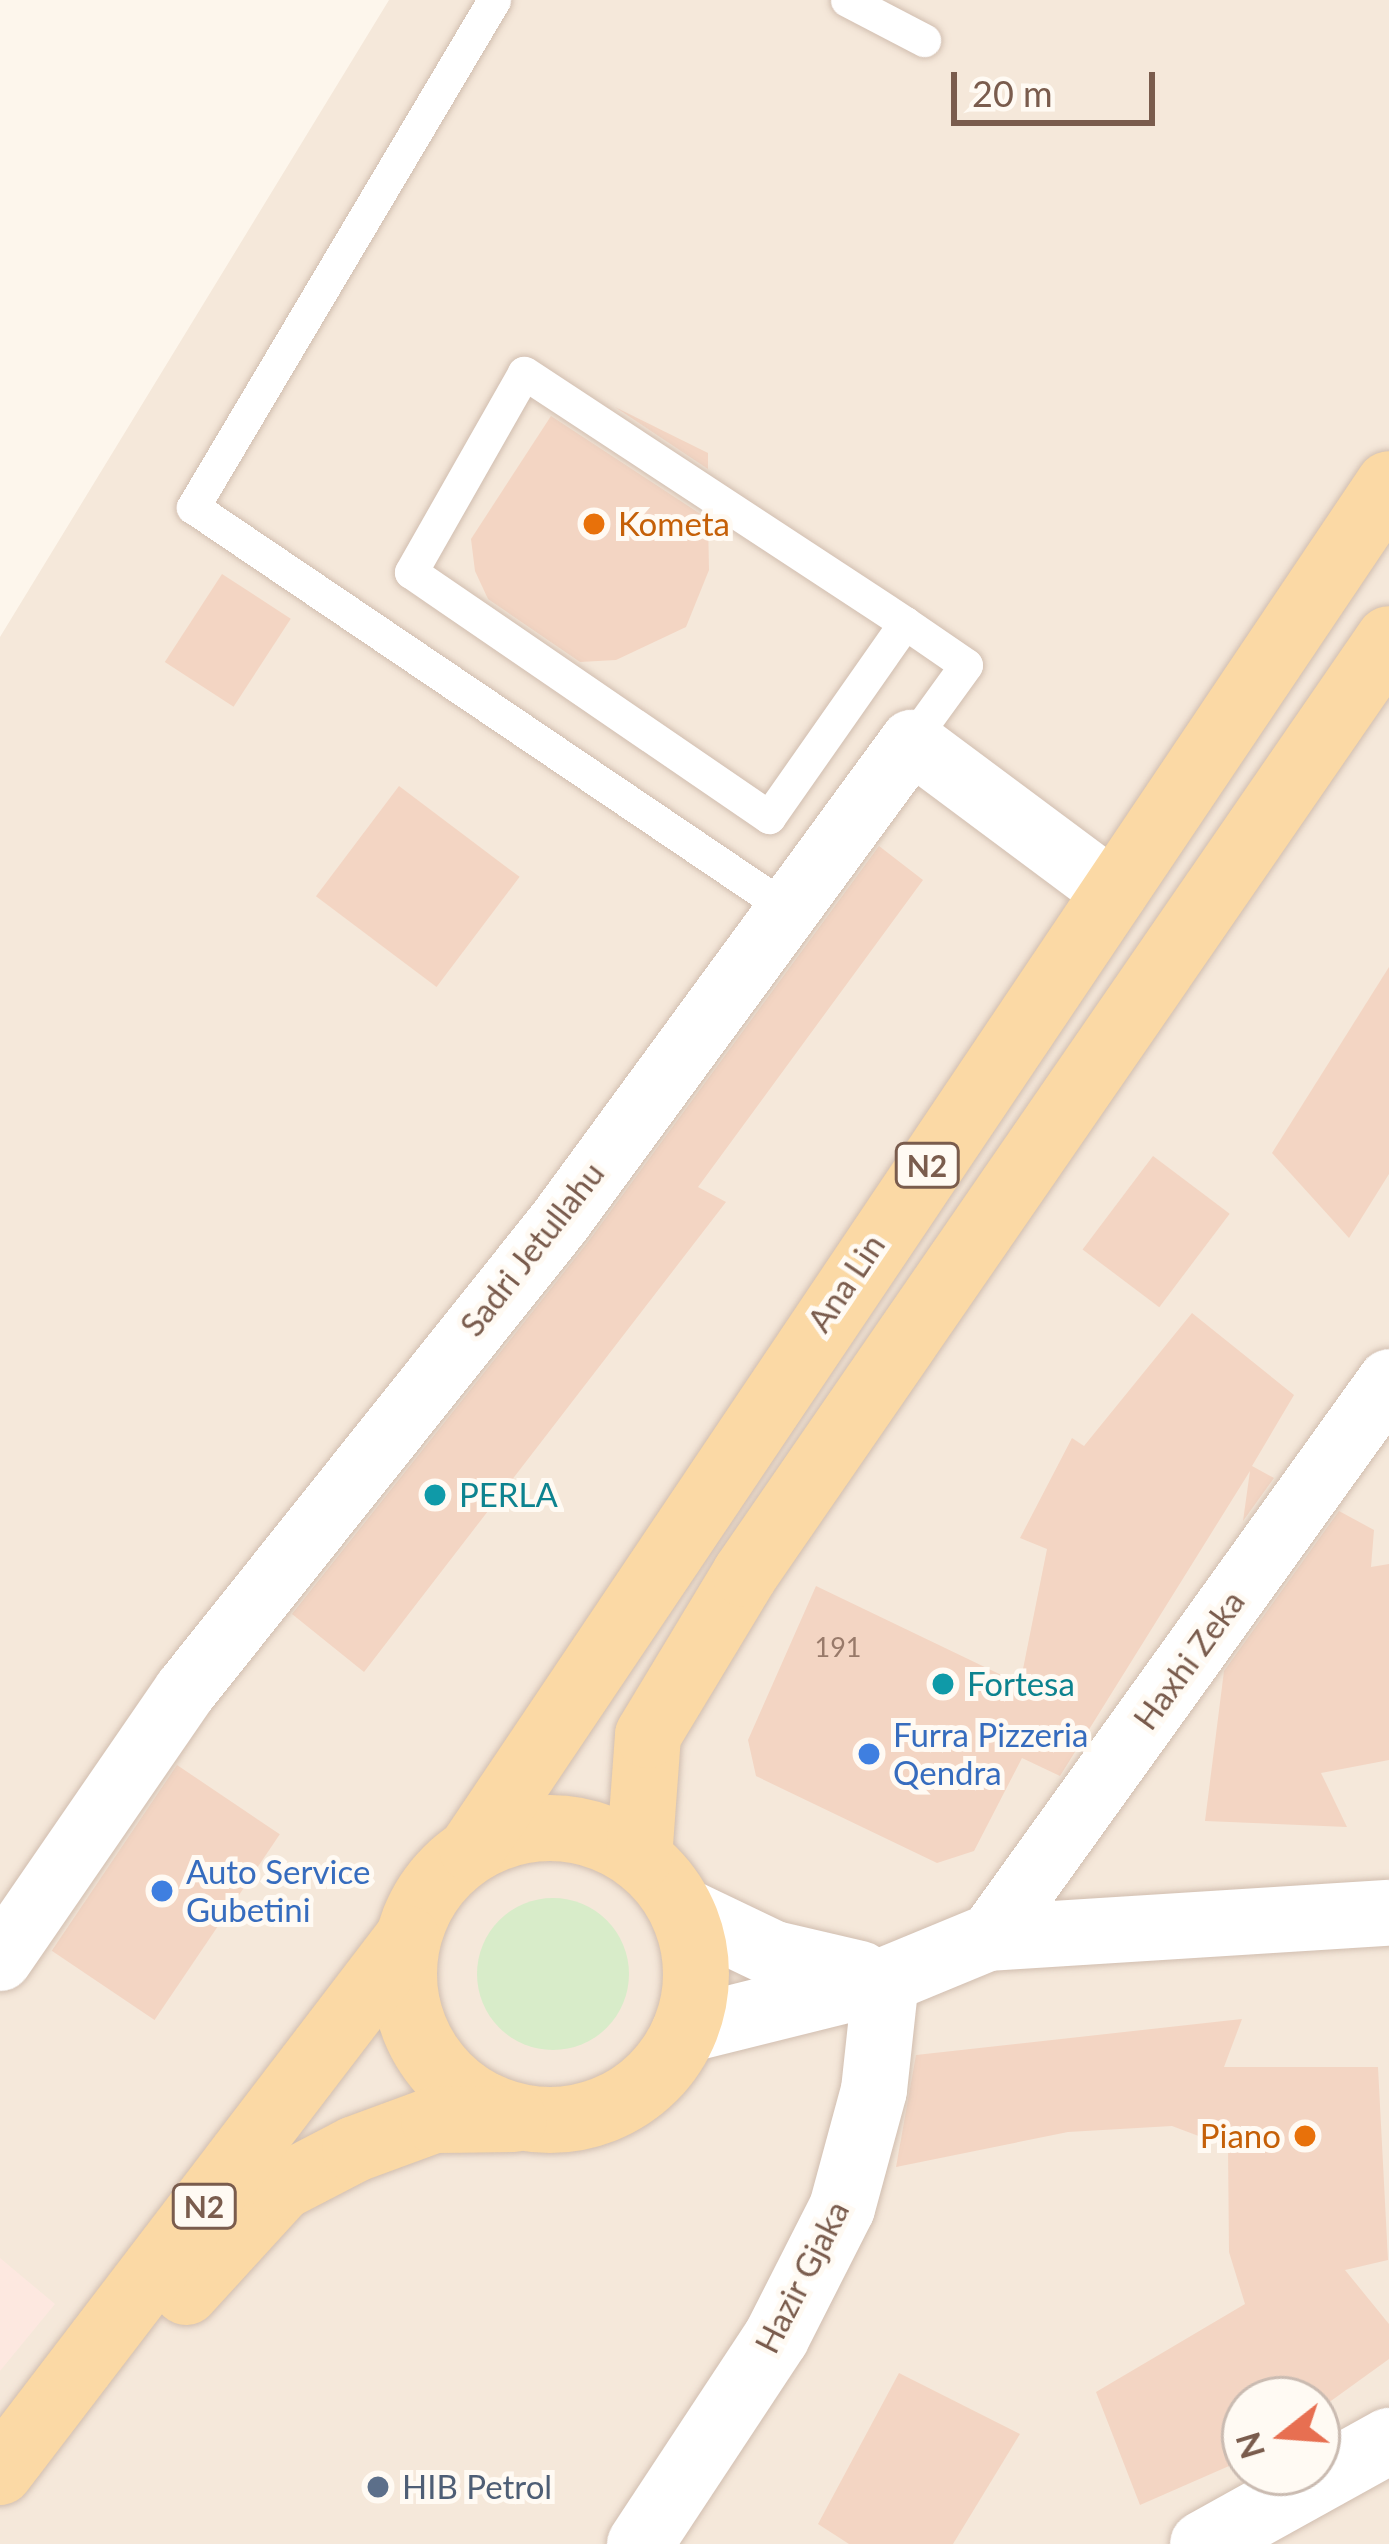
<!DOCTYPE html>
<html>
<head>
<meta charset="utf-8">
<style>
	body { margin:0 }
	#map { position:relative; width:1389px; height:2544px; overflow:hidden; background:#fdf6ec; font-family:Lato,sans-serif }
	div>[style] { position:absolute }
	.residential>* { inset:0; background:#f5e8da }
	.commercial>* { inset:0; background:#fde8e0 }
	.green>* { inset:0; background:#d8ecc9 }
	.round { border-radius:50% }
	.building>* { inset:0; background:#f3d5c3; transform-origin:0 0 }
	.roads { filter:drop-shadow(0 0 3px #d1beb0) drop-shadow(0 0 3px #d1beb0) }
	.lane>* { height:33px; margin:-16.5px; padding:0 16.5px; transform-origin:16.5px; border-radius:16.5px; background:#fff }
	.street>* { height:63px; margin:-31.5px; padding:0 31.5px; transform-origin:31.5px; border-radius:31.5px; background:#fff }
	.secondary>* { height:66px; margin:-33px; padding:0 33px; transform-origin:33px; border-radius:33px; background:#fff }
	.primary>* { height:66px; margin:-33px; padding:0 33px; transform-origin:33px; border-radius:33px; background:#fbd9a5 }
	.primary>.ring { margin:-33px; padding:0; box-sizing:content-box; background:none; border:66px solid #fbd9a5; border-radius:50% }
	.dots>* { width:33px; height:33px; translate:-50% -50%; box-sizing:border-box; border:6px solid #fffaf3; border-radius:50% }
	span { translate:-50% -50%; white-space:nowrap; text-align:center; line-height:1.15; -webkit-text-stroke:10px #fffaf3; paint-order:stroke }
	.number-label { font-size:27px; color:#987a6a }
	.number-label span { -webkit-text-stroke-width:0 }
	.shield-label span { padding:3px 9px; background:#fffaf3; border:3px solid; border-radius:9px; -webkit-text-stroke-width:0 }
	.shield-label { font-size:30px; color:#7a5c4d; font-weight:700 }
	.food-label { font-size:33px; color:#c56008 }
	.left { translate:0 -50%; text-align:left }
	.right { translate:-100% -50%; text-align:right }
	.street-label { font-size:33px; color:#7a5c4d }
	.culture-label { font-size:33px; color:#0d838f }
	.shop-label { font-size:33px; color:#366cbe }
	.service-label { font-size:33px; color:#4e5e75 }
	.north { position:absolute; left:1221px; top:2376px; width:120px; height:120px; box-sizing:border-box; background:#fffaf3; border:3px solid #cabbb1; border-radius:50%; rotate:253deg; font-size:33px; font-weight:700; line-height:48px; text-align:center; color:#7a5c4d }
	.north::after { content:''; display:block; margin:auto; width:42px; height:54px; background:#e76f51; clip-path:polygon(50% 0,100% 100%,50% 72%,0 100%) }
	.scale { position:absolute; left:951px; top:72px; width:204px; height:54px; box-sizing:border-box; border:6px solid #7a5c4d; border-top:0; padding-left:15px; font-size:36px; line-height:42px; white-space:nowrap; color:#7a5c4d; -webkit-text-stroke:9px #fffaf3; paint-order:stroke }
</style>
</head>
<body>
<div id="map">
	<div class="residential">
		<div style="clip-path:polygon(evenodd,389px 0,1389px 0,1389px 2544px,0 2544px,0 637px,389px 0,1245px 2400px,1317px 2400px,1317px 2472px,1245px 2472px,1245px 2400px)"></div>
	</div>
	<div class="commercial">
		<div style="clip-path:polygon(0 2258px,55px 2304px,0 2371px)"></div>
	</div>
	<div class="green">
		<div class="round" style="left:477px;top:1898px;width:152px;height:152px"></div>
	</div>
	<div class="building">
		<div style="clip-path:polygon(615px 407px,708px 453px,708px 469px)"></div>
		<div style="clip-path:polygon(551px 416px,708px 519px,709px 570px,686px 627px,616px 660px,580px 662px,488px 599px,475px 571px,471px 539px)"></div>
		<div style="left:222px;top:574px;width:82px;height:105px;rotate:33deg"></div>
		<div style="left:399px;top:786px;width:151px;height:138px;rotate:37deg"></div>
		<div style="clip-path:polygon(879px 846px,923px 880px,698px 1187px,726px 1202px,364px 1672px,292px 1614px,588px 1242px)"></div>
		<div style="clip-path:polygon(1389px 967px,1389px 1174px,1349px 1238px,1272px 1153px)"></div>
		<div style="left:1153px;top:1156px;width:96px;height:117px;rotate:37deg"></div>
		<div style="clip-path:polygon(1192px 1313px,1294px 1395px,1252px 1466px,1274px 1478px,1243px 1521px,1250px 1471px,1060px 1776px,1022px 1758px,974px 1851px,937px 1863px,756px 1776px,748px 1740px,816px 1586px,1020px 1684px,1047px 1549px,1020px 1538px,1072px 1438px,1084px 1446px)"></div>
		<div style="clip-path:polygon(1339px 1511px,1374px 1530px,1371px 1567px,1389px 1564px,1389px 1760px,1321px 1773px,1347px 1827px,1205px 1821px,1224px 1671px)"></div>
		<div style="left:177px;top:1765px;width:124px;height:224px;rotate:34deg"></div>
		<div style="clip-path:polygon(1242px 2019px,1224px 2067px,1378px 2067px,1388px 2260px,1345px 2270px,1389px 2324px,1389px 2359px,1317px 2411px,1317px 2400px,1245px 2400px,1245px 2459px,1140px 2505px,1096px 2392px,1245px 2304px,1229px 2252px,1228px 2147px,1172px 2126px,1068px 2132px,896px 2167px,916px 2055px)"></div>
		<div style="clip-path:polygon(899px 2373px,1020px 2434px,953px 2544px,849px 2544px,818px 2524px)"></div>
	</div>
	<div class="roads">
		<div class="lane">
			<div style="left:494px;top:0;width:590px;rotate:120.7deg"></div>
			<div style="left:193px;top:507px;width:712px;rotate:34.07deg"></div>
			<div style="left:847px;top:0;width:87px;rotate:27.5deg"></div>
			<div style="left:905px;top:623px;width:456px;rotate:-146.7deg"></div>
			<div style="left:524px;top:373px;width:229px;rotate:119.6deg"></div>
			<div style="left:411px;top:572px;width:434px;rotate:34.4deg"></div>
			<div style="left:769px;top:817px;width:237px;rotate:-55deg"></div>
			<div style="left:905px;top:623px;width:74px;rotate:34.5deg"></div>
			<div style="left:966px;top:665px;width:94px;rotate:125.9deg"></div>
		</div>
		<div class="street">
			<div style="left:988px;top:1938px;width:687px;rotate:-54.3deg"></div>
			<div style="left:0;top:1959px;width:326px;rotate:-55.5deg"></div>
			<div style="left:185px;top:1690px;width:601px;rotate:-51.41deg"></div>
			<div style="left:560px;top:1220px;width:594px;rotate:-53.77deg"></div>
			<div style="left:911px;top:741px;width:254px;rotate:36.7deg"></div>
		</div>
		<div class="secondary">
			<div style="left:682px;top:1910px;width:102px;rotate:25.6deg"></div>
			<div style="left:774px;top:1954px;width:88px;rotate:13.1deg"></div>
			<div style="left:685px;top:2030px;width:207px;rotate:-14deg"></div>
			<div style="left:886px;top:1980px;width:110px;rotate:-22.4deg"></div>
			<div style="left:988px;top:1938px;width:402px;rotate:-3.6deg"></div>
			<div style="left:640px;top:2544px;width:247px;rotate:-56.6deg"></div>
			<div style="left:776px;top:2338px;width:146px;rotate:-63.1deg"></div>
			<div style="left:842px;top:2208px;width:122px;rotate:-74.8deg"></div>
			<div style="left:874px;top:2090px;width:111px;rotate:-83.8deg"></div>
			<div style="left:1203px;top:2544px;width:213px;rotate:-29deg"></div>
		</div>
		<div class="primary">
			<div class="ring" style="left:404px;top:1828px;width:226px;height:226px"></div>
			<div style="left:472px;top:1849px;width:1644px;rotate:-56.11deg"></div>
			<div style="left:639px;top:1858px;width:123px;rotate:-85.8deg"></div>
			<div style="left:648px;top:1735px;width:188px;rotate:-58.9deg"></div>
			<div style="left:745px;top:1574px;width:1135px;rotate:-55.44deg"></div>
			<div style="left:186px;top:2292px;width:142px;rotate:-47.6deg"></div>
			<div style="left:282px;top:2187px;width:82px;rotate:-27.5deg"></div>
			<div style="left:355px;top:2149px;width:84px;rotate:-20.2deg"></div>
			<div style="left:434px;top:2120px;width:80px;rotate:-0.7deg"></div>
			<div style="left:0;top:2472px;width:671px;rotate:-52.63deg"></div>
		</div>
	</div>
	<div class="dots">
		<div style="left:594px;top:524px;background:#e8710a"></div>
		<div style="left:435px;top:1495px;background:#0f9aa8"></div>
		<div style="left:943px;top:1684px;background:#0f9aa8"></div>
		<div style="left:869px;top:1754px;background:#3f7fe0"></div>
		<div style="left:162px;top:1891px;background:#3f7fe0"></div>
		<div style="left:1305px;top:2136px;background:#e8710a"></div>
		<div style="left:378px;top:2487px;background:#5c6f8a"></div>
	</div>
	<div class="number-label">
		<span style="left:838px;top:1647px">191</span>
	</div>
	<div class="shield-label">
		<span style="left:927px;top:1165px">N2</span>
		<span style="left:204px;top:2206px">N2</span>
	</div>
	<div class="food-label">
		<span class="left" style="left:618px;top:524px">Kometa</span>
		<span class="right" style="left:1281px;top:2136px">Piano</span>
	</div>
	<div class="street-label">
		<span style="left:532px;top:1249px;rotate:-52deg">Sadri Jetullahu</span>
		<span style="left:846px;top:1283px;rotate:-56deg">Ana Lin</span>
		<span style="left:1189px;top:1660px;rotate:-54deg">Haxhi Zeka</span>
		<span style="left:802px;top:2277px;rotate:-63deg">Hazir Gjaka</span>
	</div>
	<div class="culture-label">
		<span class="left" style="left:459px;top:1495px">PERLA</span>
		<span class="left" style="left:967px;top:1684px">Fortesa</span>
	</div>
	<div class="shop-label">
		<span class="left" style="left:893px;top:1754px">Furra Pizzeria<br>Qendra</span>
		<span class="left" style="left:186px;top:1891px">Auto Service<br>Gubetini</span>
	</div>
	<div class="service-label">
		<span class="left" style="left:402px;top:2487px">HIB Petrol</span>
	</div>
	<div class="north">N</div>
	<div class="scale">20 m</div>
</div>
</body>
</html>
